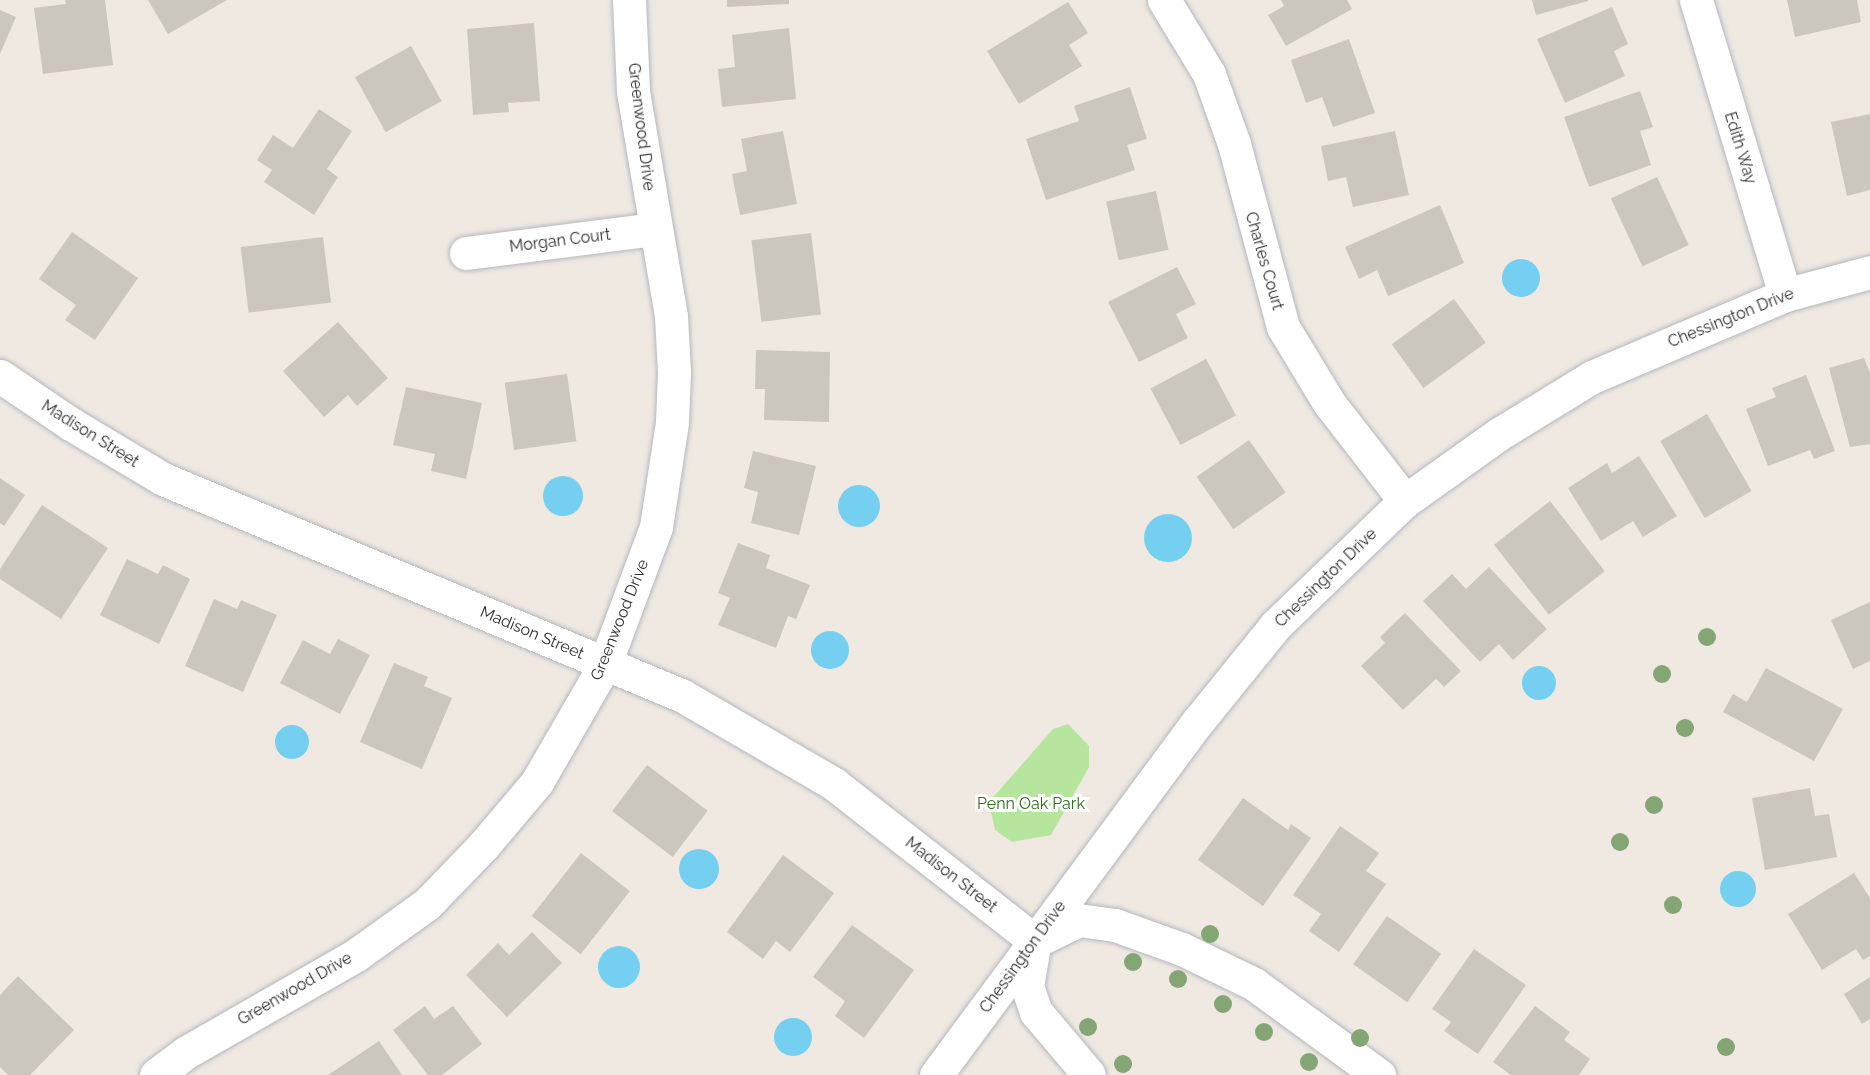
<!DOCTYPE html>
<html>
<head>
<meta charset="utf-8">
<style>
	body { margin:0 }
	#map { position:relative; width:1870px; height:1075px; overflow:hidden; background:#efe9e1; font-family:Raleway,sans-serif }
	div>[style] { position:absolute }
	.green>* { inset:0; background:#b6e59e }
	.water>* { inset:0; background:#75cff0 }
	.round { border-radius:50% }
	.building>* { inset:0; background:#cbc7bf; transform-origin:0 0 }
	.roads { filter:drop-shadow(0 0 2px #b4b7c1) drop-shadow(0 0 2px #b4b7c1) }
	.minor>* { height:33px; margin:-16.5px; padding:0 16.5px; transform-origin:16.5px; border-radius:16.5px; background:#fff }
	.trees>* { width:18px; height:18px; margin:-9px; border-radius:50%; background:#84a574 }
	span { translate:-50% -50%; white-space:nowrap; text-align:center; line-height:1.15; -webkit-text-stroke:6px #fff; paint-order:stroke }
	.street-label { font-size:16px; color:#2e2e2e }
	.park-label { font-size:16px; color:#2c6e1b }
</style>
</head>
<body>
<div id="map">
	<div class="green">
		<div style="clip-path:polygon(1068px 724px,1089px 746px,1089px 767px,1051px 835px,1012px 842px,995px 830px,989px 802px,1053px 729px)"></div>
	</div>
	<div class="water">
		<div class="round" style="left:1502px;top:259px;width:38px;height:38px"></div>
		<div class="round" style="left:543px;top:476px;width:40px;height:40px"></div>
		<div class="round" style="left:838px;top:485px;width:42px;height:42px"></div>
		<div class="round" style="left:1144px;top:514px;width:48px;height:48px"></div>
		<div class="round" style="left:811px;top:631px;width:38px;height:38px"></div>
		<div class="round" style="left:1522px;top:666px;width:34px;height:34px"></div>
		<div class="round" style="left:275px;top:725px;width:34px;height:34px"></div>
		<div class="round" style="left:679px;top:849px;width:40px;height:40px"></div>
		<div class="round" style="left:1720px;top:871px;width:36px;height:36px"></div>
		<div class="round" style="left:598px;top:946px;width:42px;height:42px"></div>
		<div class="round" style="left:774px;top:1018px;width:38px;height:38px"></div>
	</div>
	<div class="building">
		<div style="clip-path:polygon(65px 0,105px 0,113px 65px,43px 74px,34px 8px,66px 4px)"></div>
		<div style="clip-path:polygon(148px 0,227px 0,168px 34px)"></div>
		<div style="clip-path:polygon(727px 0,789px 0,789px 4px,727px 7px)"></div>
		<div style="clip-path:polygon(1281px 0,1347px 0,1352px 9px,1286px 46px,1268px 15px,1284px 6px)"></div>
		<div style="clip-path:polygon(1532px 0,1588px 0,1588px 1px,1536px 15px)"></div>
		<div style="clip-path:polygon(1787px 0,1857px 0,1861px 22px,1795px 37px)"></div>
		<div style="clip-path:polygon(1068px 2px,1088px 33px,1069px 45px,1082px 66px,1019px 104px,987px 51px)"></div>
		<div style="clip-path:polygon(1612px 7px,1628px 44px,1614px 51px,1625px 76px,1565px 103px,1537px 39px)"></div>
		<div style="clip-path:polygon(0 10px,16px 17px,0 54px)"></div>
		<div style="clip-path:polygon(534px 23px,540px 101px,508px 103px,509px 112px,473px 115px,467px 29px)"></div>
		<div style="clip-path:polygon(789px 28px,796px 99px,722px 107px,718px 69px,735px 67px,732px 35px)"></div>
		<div style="clip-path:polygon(1349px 39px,1375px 113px,1333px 127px,1322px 97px,1306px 103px,1291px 60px)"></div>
		<div style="left:411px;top:46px;width:63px;height:64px;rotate:61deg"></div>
		<div style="clip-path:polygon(1130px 87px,1147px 139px,1127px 145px,1135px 170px,1046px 200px,1026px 139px,1079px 121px,1074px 106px)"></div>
		<div style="clip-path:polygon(1640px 91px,1653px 127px,1640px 131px,1651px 165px,1589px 187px,1564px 117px)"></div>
		<div style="clip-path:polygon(319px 109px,352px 131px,327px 169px,338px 177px,314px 215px,264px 182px,272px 170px,257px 160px,273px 135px,293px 148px)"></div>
		<div style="clip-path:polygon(1870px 114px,1870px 190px,1847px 196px,1831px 122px)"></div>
		<div style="clip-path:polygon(783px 131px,797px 204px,740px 215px,732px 174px,747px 171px,741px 139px)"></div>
		<div style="clip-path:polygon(1395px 131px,1409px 195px,1353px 207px,1346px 177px,1328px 181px,1321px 146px)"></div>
		<div style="left:1657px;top:177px;width:75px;height:51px;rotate:65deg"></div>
		<div style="left:1156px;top:191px;width:60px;height:51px;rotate:78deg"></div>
		<div style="clip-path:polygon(1440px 205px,1464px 263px,1388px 296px,1377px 270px,1359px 279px,1345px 247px)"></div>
		<div style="clip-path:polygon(72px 232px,138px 278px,95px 340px,65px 320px,76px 305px,39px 279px)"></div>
		<div style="left:811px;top:233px;width:82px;height:60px;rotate:83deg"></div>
		<div style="left:323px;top:237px;width:66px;height:83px;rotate:83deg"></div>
		<div style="clip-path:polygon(1177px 267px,1196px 304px,1176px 314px,1188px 338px,1139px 362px,1108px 302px)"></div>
		<div style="left:1454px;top:299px;width:54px;height:77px;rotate:54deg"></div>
		<div style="clip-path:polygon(338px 322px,388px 378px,357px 406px,348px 395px,324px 417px,283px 371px)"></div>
		<div style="clip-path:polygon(756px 350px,830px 352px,829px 422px,764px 420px,765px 389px,755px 389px)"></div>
		<div style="clip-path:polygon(1864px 358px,1870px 373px,1870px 444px,1850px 447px,1829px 368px)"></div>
		<div style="left:1206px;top:359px;width:64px;height:63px;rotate:62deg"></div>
		<div style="left:567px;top:374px;width:68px;height:63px;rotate:82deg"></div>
		<div style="clip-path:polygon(1806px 375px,1835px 451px,1814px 459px,1810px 450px,1768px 466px,1746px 409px,1776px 397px,1772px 388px)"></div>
		<div style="clip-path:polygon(406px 387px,482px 403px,466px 479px,431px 471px,435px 454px,393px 445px)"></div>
		<div style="left:1707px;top:414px;width:89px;height:54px;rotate:60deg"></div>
		<div style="left:1249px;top:440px;width:64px;height:64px;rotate:55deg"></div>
		<div style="clip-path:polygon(753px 451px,816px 466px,799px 535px,751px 523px,758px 492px,744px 488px)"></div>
		<div style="clip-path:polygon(1639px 456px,1677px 516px,1643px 537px,1633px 521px,1601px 541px,1568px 488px,1607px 463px,1612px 473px)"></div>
		<div style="clip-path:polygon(0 478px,25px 495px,4px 526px,0 523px)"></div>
		<div style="left:1550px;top:501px;width:89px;height:71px;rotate:52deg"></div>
		<div style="clip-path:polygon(42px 505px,108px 548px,61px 619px,0 579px,0 569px)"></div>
		<div style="clip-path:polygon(738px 543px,770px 555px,766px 568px,810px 585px,796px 619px,788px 616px,776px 648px,718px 625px,730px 598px,718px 593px)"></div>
		<div style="clip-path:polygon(127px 559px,158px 574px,163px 565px,190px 579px,159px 644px,100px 615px)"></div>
		<div style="clip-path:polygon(1489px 567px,1547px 629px,1513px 660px,1499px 644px,1480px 662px,1423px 601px,1452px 574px,1466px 589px)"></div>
		<div style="clip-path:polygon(214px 599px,237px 609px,241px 600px,277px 615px,243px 692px,185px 666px)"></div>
		<div style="clip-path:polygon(1870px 602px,1870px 661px,1853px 669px,1831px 620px)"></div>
		<div style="clip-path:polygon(1405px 613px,1461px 671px,1444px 687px,1436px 679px,1403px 710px,1361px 666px,1385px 643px,1380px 637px)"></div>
		<div style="clip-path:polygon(338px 639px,370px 655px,340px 714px,280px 683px,303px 640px,330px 654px)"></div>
		<div style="clip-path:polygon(394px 663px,428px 677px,424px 686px,452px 698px,422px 769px,360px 742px)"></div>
		<div style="clip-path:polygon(1766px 668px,1843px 709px,1814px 761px,1723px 712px,1733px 694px,1747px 702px)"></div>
		<div style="left:647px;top:765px;width:76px;height:58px;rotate:37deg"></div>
		<div style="clip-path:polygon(1810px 788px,1815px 816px,1829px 814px,1837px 857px,1765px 870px,1752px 798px)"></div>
		<div style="clip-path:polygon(1243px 798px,1288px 830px,1291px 824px,1311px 838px,1263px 906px,1198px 860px)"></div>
		<div style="clip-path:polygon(1340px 826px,1379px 853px,1366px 871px,1386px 884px,1339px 952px,1309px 931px,1321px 914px,1293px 895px)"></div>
		<div style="left:581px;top:853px;width:62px;height:80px;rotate:38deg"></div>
		<div style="clip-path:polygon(783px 855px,834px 893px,790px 952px,776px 941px,763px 959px,727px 932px)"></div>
		<div style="clip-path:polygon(1854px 873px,1870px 898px,1870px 956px,1863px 960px,1856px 949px,1822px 970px,1788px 914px)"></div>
		<div style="left:1387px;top:916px;width:66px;height:59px;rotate:35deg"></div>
		<div style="clip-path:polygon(852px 925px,914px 970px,864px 1038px,835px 1016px,845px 1001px,813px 977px)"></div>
		<div style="clip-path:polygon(532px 932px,562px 963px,507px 1017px,466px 975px,498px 943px,509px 955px)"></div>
		<div style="clip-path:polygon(1474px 949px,1526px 985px,1478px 1054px,1444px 1031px,1451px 1022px,1432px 1009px)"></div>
		<div style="clip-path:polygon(18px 976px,74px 1030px,30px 1075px,8px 1075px,0 1067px,0 995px)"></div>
		<div style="clip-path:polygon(1870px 977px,1870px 1019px,1862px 1024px,1844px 994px)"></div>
		<div style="clip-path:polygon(425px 1006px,434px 1019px,453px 1006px,482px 1044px,442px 1075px,428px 1075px,393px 1030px)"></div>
		<div style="clip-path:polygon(1535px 1006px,1570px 1032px,1564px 1040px,1590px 1059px,1579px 1075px,1511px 1075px,1493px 1062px)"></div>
		<div style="clip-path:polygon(379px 1041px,402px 1075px,328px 1075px)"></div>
	</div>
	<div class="roads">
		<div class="minor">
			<div style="left:1164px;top:0;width:87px;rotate:58.7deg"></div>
			<div style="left:1209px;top:74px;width:74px;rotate:70.3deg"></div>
			<div style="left:1234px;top:144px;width:189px;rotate:75deg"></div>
			<div style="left:1283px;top:327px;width:89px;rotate:58.8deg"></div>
			<div style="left:1329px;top:403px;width:124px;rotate:52.2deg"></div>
			<div style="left:1696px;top:0;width:308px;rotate:73.2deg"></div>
			<div style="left:466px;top:253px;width:190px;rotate:-7.3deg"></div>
			<div style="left:0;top:376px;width:86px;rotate:34.1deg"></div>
			<div style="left:71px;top:424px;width:107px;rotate:30.9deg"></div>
			<div style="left:163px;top:479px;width:563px;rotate:22.65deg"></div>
			<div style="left:683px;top:696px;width:175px;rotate:30.2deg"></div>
			<div style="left:834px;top:784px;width:255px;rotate:38deg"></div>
			<div style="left:1040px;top:939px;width:43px;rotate:-26deg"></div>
			<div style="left:1079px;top:920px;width:36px;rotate:8deg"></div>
			<div style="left:1115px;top:925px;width:71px;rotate:19.7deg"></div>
			<div style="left:1182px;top:949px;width:80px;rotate:25.9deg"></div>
			<div style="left:1254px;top:984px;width:155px;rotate:36.1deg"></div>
			<div style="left:1034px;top:946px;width:41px;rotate:99.9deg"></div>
			<div style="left:1027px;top:986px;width:28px;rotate:71deg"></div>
			<div style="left:1036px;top:1012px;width:82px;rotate:49.9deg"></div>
			<div style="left:156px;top:1075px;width:36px;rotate:-37deg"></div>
			<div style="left:185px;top:1053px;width:197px;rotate:-29.8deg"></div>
			<div style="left:356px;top:955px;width:87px;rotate:-35.7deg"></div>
			<div style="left:427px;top:904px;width:81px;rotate:-46deg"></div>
			<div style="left:483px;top:846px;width:84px;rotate:-49.8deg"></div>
			<div style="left:537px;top:782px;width:136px;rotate:-60deg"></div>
			<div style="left:605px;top:664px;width:146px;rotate:-69.6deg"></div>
			<div style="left:656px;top:527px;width:106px;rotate:-81.3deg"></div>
			<div style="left:672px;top:422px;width:50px;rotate:-87.7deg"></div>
			<div style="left:674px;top:372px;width:56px;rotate:-93.1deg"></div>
			<div style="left:671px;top:316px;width:228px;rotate:-99.6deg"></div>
			<div style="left:633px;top:91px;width:91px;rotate:-92.5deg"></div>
			<div style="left:936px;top:1075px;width:442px;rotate:-53.5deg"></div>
			<div style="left:1199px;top:720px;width:122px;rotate:-51deg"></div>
			<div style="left:1276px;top:625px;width:179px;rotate:-43.9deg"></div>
			<div style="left:1405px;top:501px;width:115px;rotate:-35.5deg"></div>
			<div style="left:1499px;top:434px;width:109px;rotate:-31.5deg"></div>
			<div style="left:1592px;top:377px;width:210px;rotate:-23deg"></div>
			<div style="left:1785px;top:295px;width:88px;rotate:-15.1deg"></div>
		</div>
	</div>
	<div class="trees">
		<div style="left:1707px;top:637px"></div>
		<div style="left:1662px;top:674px"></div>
		<div style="left:1685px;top:728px"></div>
		<div style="left:1654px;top:805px"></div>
		<div style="left:1620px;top:842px"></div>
		<div style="left:1673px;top:905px"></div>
		<div style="left:1210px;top:934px"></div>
		<div style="left:1133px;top:962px"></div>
		<div style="left:1178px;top:979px"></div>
		<div style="left:1223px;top:1004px"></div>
		<div style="left:1088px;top:1027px"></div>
		<div style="left:1264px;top:1032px"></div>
		<div style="left:1360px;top:1038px"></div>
		<div style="left:1726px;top:1047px"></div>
		<div style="left:1309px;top:1062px"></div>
		<div style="left:1123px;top:1064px"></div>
	</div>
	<div class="street-label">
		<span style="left:641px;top:127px;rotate:83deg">Greenwood Drive</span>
		<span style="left:1740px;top:148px;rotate:73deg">Edith Way</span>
		<span style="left:560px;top:241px;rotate:-7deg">Morgan Court</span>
		<span style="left:1264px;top:261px;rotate:74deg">Charles Court</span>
		<span style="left:1731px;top:318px;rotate:-22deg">Chessington Drive</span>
		<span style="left:90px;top:434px;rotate:32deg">Madison Street</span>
		<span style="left:1326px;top:578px;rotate:-44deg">Chessington Drive</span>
		<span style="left:620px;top:620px;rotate:-68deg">Greenwood Drive</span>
		<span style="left:532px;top:633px;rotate:23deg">Madison Street</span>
		<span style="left:951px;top:875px;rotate:38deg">Madison Street</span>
		<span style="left:1023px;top:957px;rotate:-54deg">Chessington Drive</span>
		<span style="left:295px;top:989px;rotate:-30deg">Greenwood Drive</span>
	</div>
	<div class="park-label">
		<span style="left:1031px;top:804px">Penn Oak Park</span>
	</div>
</div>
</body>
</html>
